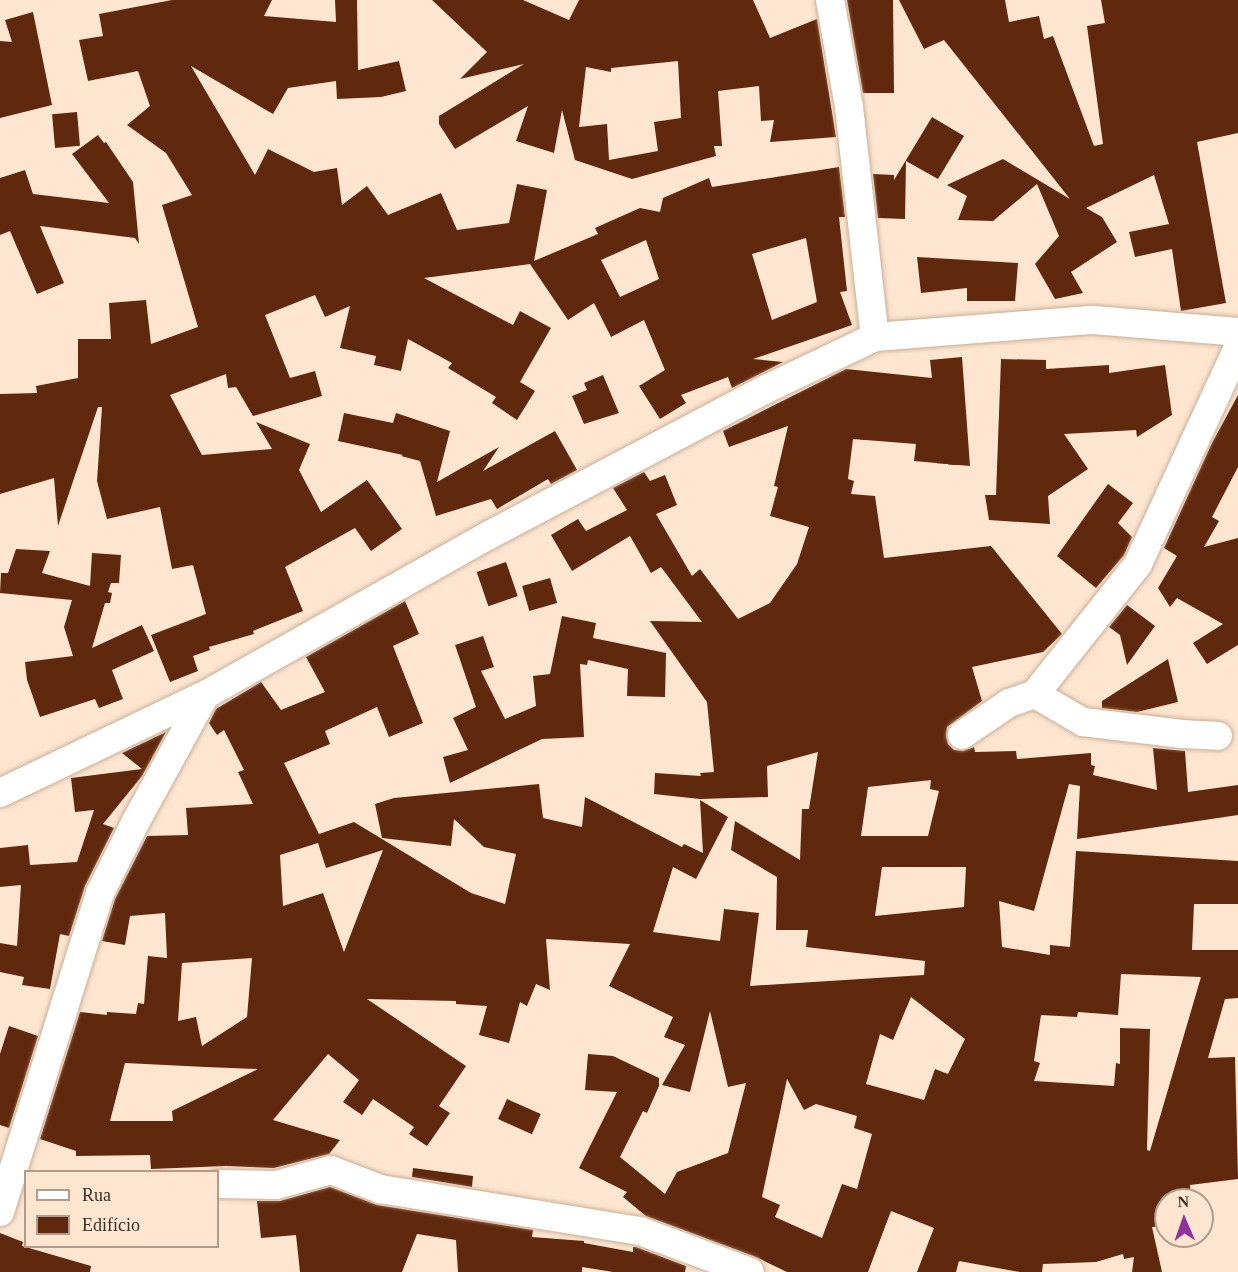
<!DOCTYPE html>
<html>
<head>
<meta charset="utf-8">
<style>
	body { margin:0 }
	#map { position:relative; width:1238px; height:1272px; overflow:hidden; background:#fde5d0; font-family:Georgia,serif }
	div>[style] { position:absolute }
	.building>* { inset:0; background:#60280d; transform-origin:0 0 }
	.roads { filter:drop-shadow(0 0 2px #cbaf96) drop-shadow(0 0 2px #cbaf96) }
	.minor>* { height:28px; margin:-14px; padding:0 14px; transform-origin:14px; border-radius:14px; background:#fff }
	span { translate:-50% -50%; white-space:nowrap; text-align:center; line-height:1.15; -webkit-text-stroke:6px #fde5d0; paint-order:stroke }
	.legend { position:absolute; left:24px; top:1170px; width:195px; height:78px; box-sizing:border-box; background:#fde5d0; border:2px solid #af9c8c; margin:0; padding:8px 10px; list-style:none; font-size:18px; color:#3a2f25 }
	.legend li { display:flex; align-items:center; gap:12px; height:30px }
	.legend b { width:30px; border:2px solid #af9c8c }
	.north { position:absolute; left:1154px; top:1188px; width:60px; height:60px; box-sizing:border-box; background:#fde5d0; border:2px solid #af9c8c; border-radius:50%; rotate:358deg; font-size:16px; font-weight:700; line-height:24px; text-align:center; color:#3a2f25 }
	.north::after { content:''; display:block; margin:auto; width:21px; height:27px; background:#8f329c; clip-path:polygon(50% 0,100% 100%,50% 72%,0 100%) }
</style>
</head>
<body>
<div id="map">
	<div class="building">
		<div style="clip-path:polygon(evenodd,172px 0,272px 0,264px 16px,336px 22px,335px 0,357px 0,358px 70px,399px 61px,406px 91px,381px 97px,337px 99px,336px 81px,288px 88px,273px 114px,191px 66px,255px 175px,268px 149px,314px 172px,337px 168px,342px 205px,367px 186px,388px 215px,441px 193px,457px 230px,509px 223px,517px 184px,547px 190px,534px 261px,598px 234px,595px 228px,640px 208px,660px 212px,663px 198px,709px 178px,712px 187px,839px 167px,845px 217px,839px 217px,847px 291px,840px 292px,852px 325px,753px 359px,783px 362px,732px 388px,728px 377px,681px 395px,686px 403px,660px 419px,639px 386px,665px 370px,644px 320px,611px 337px,594px 303px,568px 320px,530px 264px,424px 278px,513px 325px,520px 311px,551px 328px,520px 382px,535px 391px,517px 420px,492px 403px,496px 397px,448px 368px,452px 363px,408px 339px,401px 371px,374px 365px,376px 356px,340px 348px,350px 306px,325px 317px,315px 295px,265px 315px,290px 378px,315px 371px,322px 396px,253px 416px,236px 387px,228px 388px,226px 374px,170px 395px,202px 455px,272px 449px,256px 422px,310px 444px,299px 470px,321px 512px,367px 480px,402px 529px,371px 551px,355px 528px,285px 567px,303px 611px,253px 631px,254px 634px,209px 647px,210px 650px,193px 656px,198px 671px,170px 682px,151px 635px,206px 614px,193px 565px,172px 569px,160px 507px,107px 519px,97px 481px,102px 407px,98px 407px,58px 526px,54px 478px,0 494px,0 394px,37px 393px,36px 386px,78px 378px,78px 339px,111px 339px,109px 303px,146px 300px,151px 344px,198px 327px,162px 205px,192px 195px,166px 153px,127px 125px,150px 106px,138px 71px,88px 81px,79px 40px,103px 36px,99px 14px,172px 0,806px 238px,817px 302px,772px 320px,752px 254px,806px 238px,172px 0,646px 240px,659px 279px,620px 297px,601px 260px,646px 240px)"></div>
		<div style="clip-path:polygon(evenodd,432px 0,523px 0,569px 20px,579px 0,753px 0,770px 38px,817px 19px,836px 137px,770px 142px,774px 120px,761px 121px,759px 86px,718px 91px,722px 146px,714px 146px,716px 156px,632px 179px,575px 160px,562px 110px,554px 153px,516px 141px,528px 106px,455px 149px,439px 124px,439px 116px,524px 64px,460px 79px,487px 52px,432px 0,678px 61px,681px 118px,654px 122px,658px 151px,609px 160px,607px 124px,579px 127px,586px 67px,611px 72px,611px 68px,678px 61px)"></div>
		<div style="clip-path:polygon(847px 0,893px 0,894px 93px,863px 93px)"></div>
		<div style="clip-path:polygon(899px 0,1005px 0,1009px 22px,1039px 16px,1044px 39px,1053px 36px,1094px 146px,1103px 144px,1087px 26px,1105px 23px,1101px 0,1238px 0,1238px 133px,1197px 142px,1226px 303px,1181px 311px,1172px 249px,1135px 257px,1129px 232px,1169px 224px,1154px 175px,1086px 208px,1102px 217px,1117px 242px,1071px 272px,1083px 293px,1055px 299px,1035px 264px,1059px 236px,1037px 184px,993px 221px,958px 220px,967px 196px,947px 185px,1003px 159px,1070px 199px,944px 40px,924px 49px)"></div>
		<div style="clip-path:polygon(33px 12px,52px 105px,0 118px,0 41px,12px 42px,5px 20px)"></div>
		<div style="left:77px;top:112px;width:34px;height:25px;rotate:85deg"></div>
		<div style="clip-path:polygon(932px 117px,964px 136px,938px 179px,906px 161px,905px 219px,878px 218px,873px 174px,894px 175px,894px 180px)"></div>
		<div style="clip-path:polygon(98px 135px,104px 143px,106px 142px,133px 182px,139px 244px,135px 238px,40px 226px,64px 283px,37px 294px,10px 231px,0 235px,0 178px,25px 170px,33px 194px,109px 203px,72px 154px)"></div>
		<div style="clip-path:polygon(917px 257px,1018px 263px,1015px 301px,967px 301px,967px 288px,921px 293px)"></div>
		<div style="clip-path:polygon(evenodd,962px 357px,970px 466px,914px 461px,916px 444px,853px 439px,848px 479px,854px 481px,851px 494px,875px 496px,884px 558px,991px 546px,1062px 634px,1043px 652px,972px 667px,982px 701px,947px 727px,946px 736px,948px 744px,954px 750px,963px 751px,974px 747px,975px 752px,1016px 751px,1017px 759px,1091px 753px,1091px 765px,1095px 766px,1093px 775px,1157px 790px,1153px 748px,1185px 751px,1188px 792px,1238px 785px,1238px 815px,1077px 839px,1080px 786px,1069px 784px,1034px 911px,999px 901px,1002px 947px,1050px 955px,1050px 945px,1070px 947px,1076px 851px,1238px 861px,1238px 904px,1194px 904px,1192px 950px,1238px 950px,1238px 998px,1225px 999px,1208px 1058px,1235px 1057px,1238px 1179px,1190px 1185px,1191px 1200px,1166px 1200px,1166px 1226px,1152px 1227px,1162px 1272px,1132px 1272px,1134px 1257px,1124px 1259px,1123px 1254px,1096px 1262px,1043px 1264px,1042px 1272px,1020px 1272px,959px 1261px,956px 1272px,917px 1272px,934px 1228px,891px 1211px,868px 1272px,787px 1272px,756px 1257px,646px 1216px,623px 1197px,627px 1192px,579px 1168px,617px 1092px,585px 1090px,588px 1054px,613px 1056px,659px 1078px,659px 1086px,647px 1113px,643px 1111px,620px 1157px,665px 1194px,677px 1172px,728px 1153px,746px 1083px,728px 1087px,710px 1011px,690px 1092px,662px 1085px,685px 1045px,664px 1037px,673px 1017px,609px 986px,630px 944px,546px 939px,550px 990px,536px 984px,527px 1006px,520px 1002px,509px 1043px,479px 1035px,487px 1006px,456px 1004px,456px 1001px,367px 999px,466px 1066px,439px 1106px,450px 1113px,427px 1146px,409px 1134px,414px 1127px,373px 1099px,362px 1115px,343px 1102px,359px 1080px,328px 1054px,273px 1120px,340px 1140px,329px 1154px,274px 1168px,226px 1166px,151px 1169px,150px 1155px,76px 1156px,76px 1151px,40px 1139px,80px 1012px,107px 1015px,107px 1012px,136px 1014px,138px 1003px,144px 1004px,148px 956px,167px 958px,165px 913px,130px 916px,125px 945px,102px 941px,115px 899px,147px 836px,188px 835px,186px 808px,253px 804px,238px 772px,244px 770px,224px 730px,217px 735px,209px 723px,216px 709px,261px 682px,281px 710px,325px 692px,306px 657px,405px 601px,419px 634px,393px 646px,423px 723px,389px 737px,377px 707px,325px 731px,330px 744px,284px 763px,319px 834px,354px 822px,471px 893px,505px 904px,516px 854px,484px 847px,454px 819px,451px 846px,382px 838px,375px 804px,394px 798px,539px 784px,543px 818px,582px 827px,585px 797px,682px 847px,684px 844px,703px 853px,700px 800px,728px 817px,696px 879px,673px 867px,653px 932px,720px 941px,724px 909px,759px 913px,750px 986px,924px 975px,925px 961px,806px 947px,808px 930px,776px 930px,777px 877px,731px 850px,735px 821px,800px 860px,802px 809px,809px 809px,818px 752px,767px 766px,768px 797px,700px 799px,654px 794px,655px 773px,701px 776px,700px 773px,714px 772px,707px 702px,650px 621px,702px 622px,661px 567px,651px 573px,630px 536px,572px 571px,551px 535px,578px 519px,586px 531px,627px 510px,613px 488px,644px 472px,650px 481px,665px 475px,677px 505px,656px 514px,692px 576px,700px 569px,738px 619px,770px 603px,797px 564px,809px 527px,770px 516px,778px 487px,774px 486px,788px 426px,729px 447px,723px 431px,846px 369px,932px 378px,930px 360px,962px 357px,931px 780px,930px 789px,939px 791px,928px 836px,861px 836px,868px 787px,931px 780px,962px 357px,318px 843px,326px 868px,383px 850px,344px 952px,323px 893px,283px 906px,280px 855px,318px 843px,962px 357px,882px 867px,966px 867px,964px 907px,875px 916px,882px 867px,962px 357px,252px 958px,247px 1017px,202px 1046px,196px 1017px,178px 1021px,182px 963px,252px 958px,962px 357px,1121px 974px,1201px 977px,1150px 1151px,1147px 1150px,1150px 1029px,1120px 1028px,1120px 1064px,1116px 1063px,1114px 1086px,1034px 1081px,1040px 1063px,1034px 1061px,1041px 1015px,1077px 1017px,1078px 1012px,1118px 1015px,1121px 974px,962px 357px,911px 997px,965px 1039px,948px 1074px,935px 1069px,924px 1100px,866px 1084px,880px 1034px,893px 1040px,911px 997px,962px 357px,125px 1063px,206px 1067px,258px 1069px,172px 1111px,173px 1121px,110px 1121px,125px 1063px,962px 357px,787px 1079px,804px 1110px,816px 1104px,857px 1116px,854px 1128px,872px 1134px,857px 1189px,842px 1184px,822px 1238px,775px 1217px,780px 1205px,762px 1197px,787px 1079px)"></div>
		<div style="clip-path:polygon(1001px 359px,1046px 360px,1046px 369px,1109px 365px,1109px 373px,1165px 365px,1172px 415px,1137px 437px,1136px 430px,1064px 434px,1088px 469px,1048px 496px,1050px 524px,989px 520px,985px 495px,996px 495px)"></div>
		<div style="clip-path:polygon(603px 375px,619px 413px,584px 424px,572px 396px,587px 390px,584px 383px)"></div>
		<div style="clip-path:polygon(1238px 395px,1238px 467px,1212px 517px,1219px 521px,1204px 547px,1238px 538px,1238px 645px,1207px 664px,1193px 643px,1223px 624px,1177px 598px,1170px 607px,1158px 588px,1177px 556px,1164px 548px,1212px 443px)"></div>
		<div style="clip-path:polygon(344px 413px,393px 423px,396px 413px,450px 431px,437px 482px,499px 447px,483px 471px,555px 431px,577px 470px,551px 484px,548px 479px,497px 509px,491px 499px,436px 516px,420px 461px,401px 456px,403px 455px,338px 441px)"></div>
		<div style="clip-path:polygon(1108px 484px,1133px 503px,1118px 523px,1132px 537px,1124px 555px,1096px 588px,1057px 556px)"></div>
		<div style="clip-path:polygon(16px 549px,50px 551px,42px 573px,90px 586px,92px 553px,121px 555px,119px 583px,111px 583px,108px 592px,112px 593px,110px 603px,105px 603px,92px 648px,142px 625px,154px 651px,112px 670px,123px 699px,99px 708px,95px 699px,40px 717px,27px 680px,25px 662px,73px 656px,64px 627px,72px 600px,0 593px,1px 573px,8px 573px)"></div>
		<div style="left:506px;top:562px;width:36px;height:31px;rotate:71deg"></div>
		<div style="left:550px;top:578px;width:26px;height:29px;rotate:74deg"></div>
		<div style="clip-path:polygon(1127px 605px,1155px 626px,1127px 665px,1120px 635px,1109px 627px)"></div>
		<div style="clip-path:polygon(562px 616px,596px 623px,593px 638px,666px 653px,665px 697px,627px 696px,628px 669px,588px 660px,587px 665px,580px 664px,584px 737px,542px 739px,450px 783px,443px 757px,468px 750px,453px 718px,476px 707px,455px 645px,483px 636px,494px 667px,481px 671px,505px 719px,536px 706px,533px 676px,550px 674px)"></div>
		<div style="clip-path:polygon(1168px 659px,1178px 702px,1137px 712px,1102px 708px,1102px 701px)"></div>
		<div style="clip-path:polygon(166px 732px,142px 776px,103px 824px,114px 828px,85px 886px,69px 936px,60px 934px,50px 989px,22px 985px,24px 977px,0 972px,0 943px,17px 946px,21px 885px,0 887px,0 848px,28px 845px,30px 865px,77px 862px,94px 810px,75px 812px,71px 778px,142px 769px,122px 753px)"></div>
		<div style="clip-path:polygon(9px 1026px,38px 1036px,9px 1128px,0 1125px,0 1054px)"></div>
		<div style="left:507px;top:1099px;width:37px;height:22px;rotate:24deg"></div>
		<div style="clip-path:polygon(413px 1168px,473px 1176px,472px 1187px,412px 1177px)"></div>
		<div style="clip-path:polygon(330px 1187px,377px 1205px,533px 1230px,532px 1237px,584px 1241px,584px 1243px,633px 1252px,633px 1247px,636px 1247px,686px 1266px,685px 1272px,613px 1272px,582px 1267px,582px 1272px,458px 1272px,456px 1240px,417px 1234px,402px 1272px,300px 1272px,296px 1235px,261px 1238px,257px 1201px,280px 1201px)"></div>
		<div style="clip-path:polygon(0 1233px,23px 1242px,22px 1246px,91px 1266px,90px 1272px,0 1272px)"></div>
	</div>
	<div class="roads">
		<div class="minor">
			<div style="left:830px;top:0;width:109px;rotate:79.9deg"></div>
			<div style="left:849px;top:107px;width:231px;rotate:83.6deg"></div>
			<div style="left:1035px;top:694px;width:56px;rotate:30.3deg"></div>
			<div style="left:1083px;top:722px;width:100px;rotate:6.9deg"></div>
			<div style="left:1182px;top:734px;width:36px;rotate:3deg"></div>
			<div style="left:962px;top:735px;width:57px;rotate:-34.2deg"></div>
			<div style="left:1009px;top:703px;width:28px;rotate:-19deg"></div>
			<div style="left:1035px;top:694px;width:166px;rotate:-51.6deg"></div>
			<div style="left:1138px;top:564px;width:238px;rotate:-65.2deg"></div>
			<div style="left:0;top:793px;width:227px;rotate:-25.6deg"></div>
			<div style="left:205px;top:695px;width:326px;rotate:-29.4deg"></div>
			<div style="left:489px;top:535px;width:313px;rotate:-27.8deg"></div>
			<div style="left:766px;top:389px;width:121px;rotate:-25.5deg"></div>
			<div style="left:875px;top:337px;width:219px;rotate:-4.5deg"></div>
			<div style="left:1093px;top:320px;width:145px;rotate:4.7deg"></div>
			<div style="left:218px;top:1184px;width:58px;rotate:1deg"></div>
			<div style="left:276px;top:1185px;width:57px;rotate:-15.3deg"></div>
			<div style="left:331px;top:1170px;width:53px;rotate:21.2deg"></div>
			<div style="left:380px;top:1189px;width:263px;rotate:9.2deg"></div>
			<div style="left:640px;top:1231px;width:117px;rotate:20.4deg"></div>
			<div style="left:0;top:1212px;width:334px;rotate:-72.6deg"></div>
			<div style="left:100px;top:893px;width:78px;rotate:-63.4deg"></div>
			<div style="left:135px;top:823px;width:146px;rotate:-61.3deg"></div>
		</div>
	</div>
	<ul class="legend">
	<li><b style="height:8px;background:#fff"></b>Rua</li>
	<li><b style="height:16px;background:#60280d"></b>Edifício</li>
	</ul>
	<div class="north">N</div>
</div>
</body>
</html>
